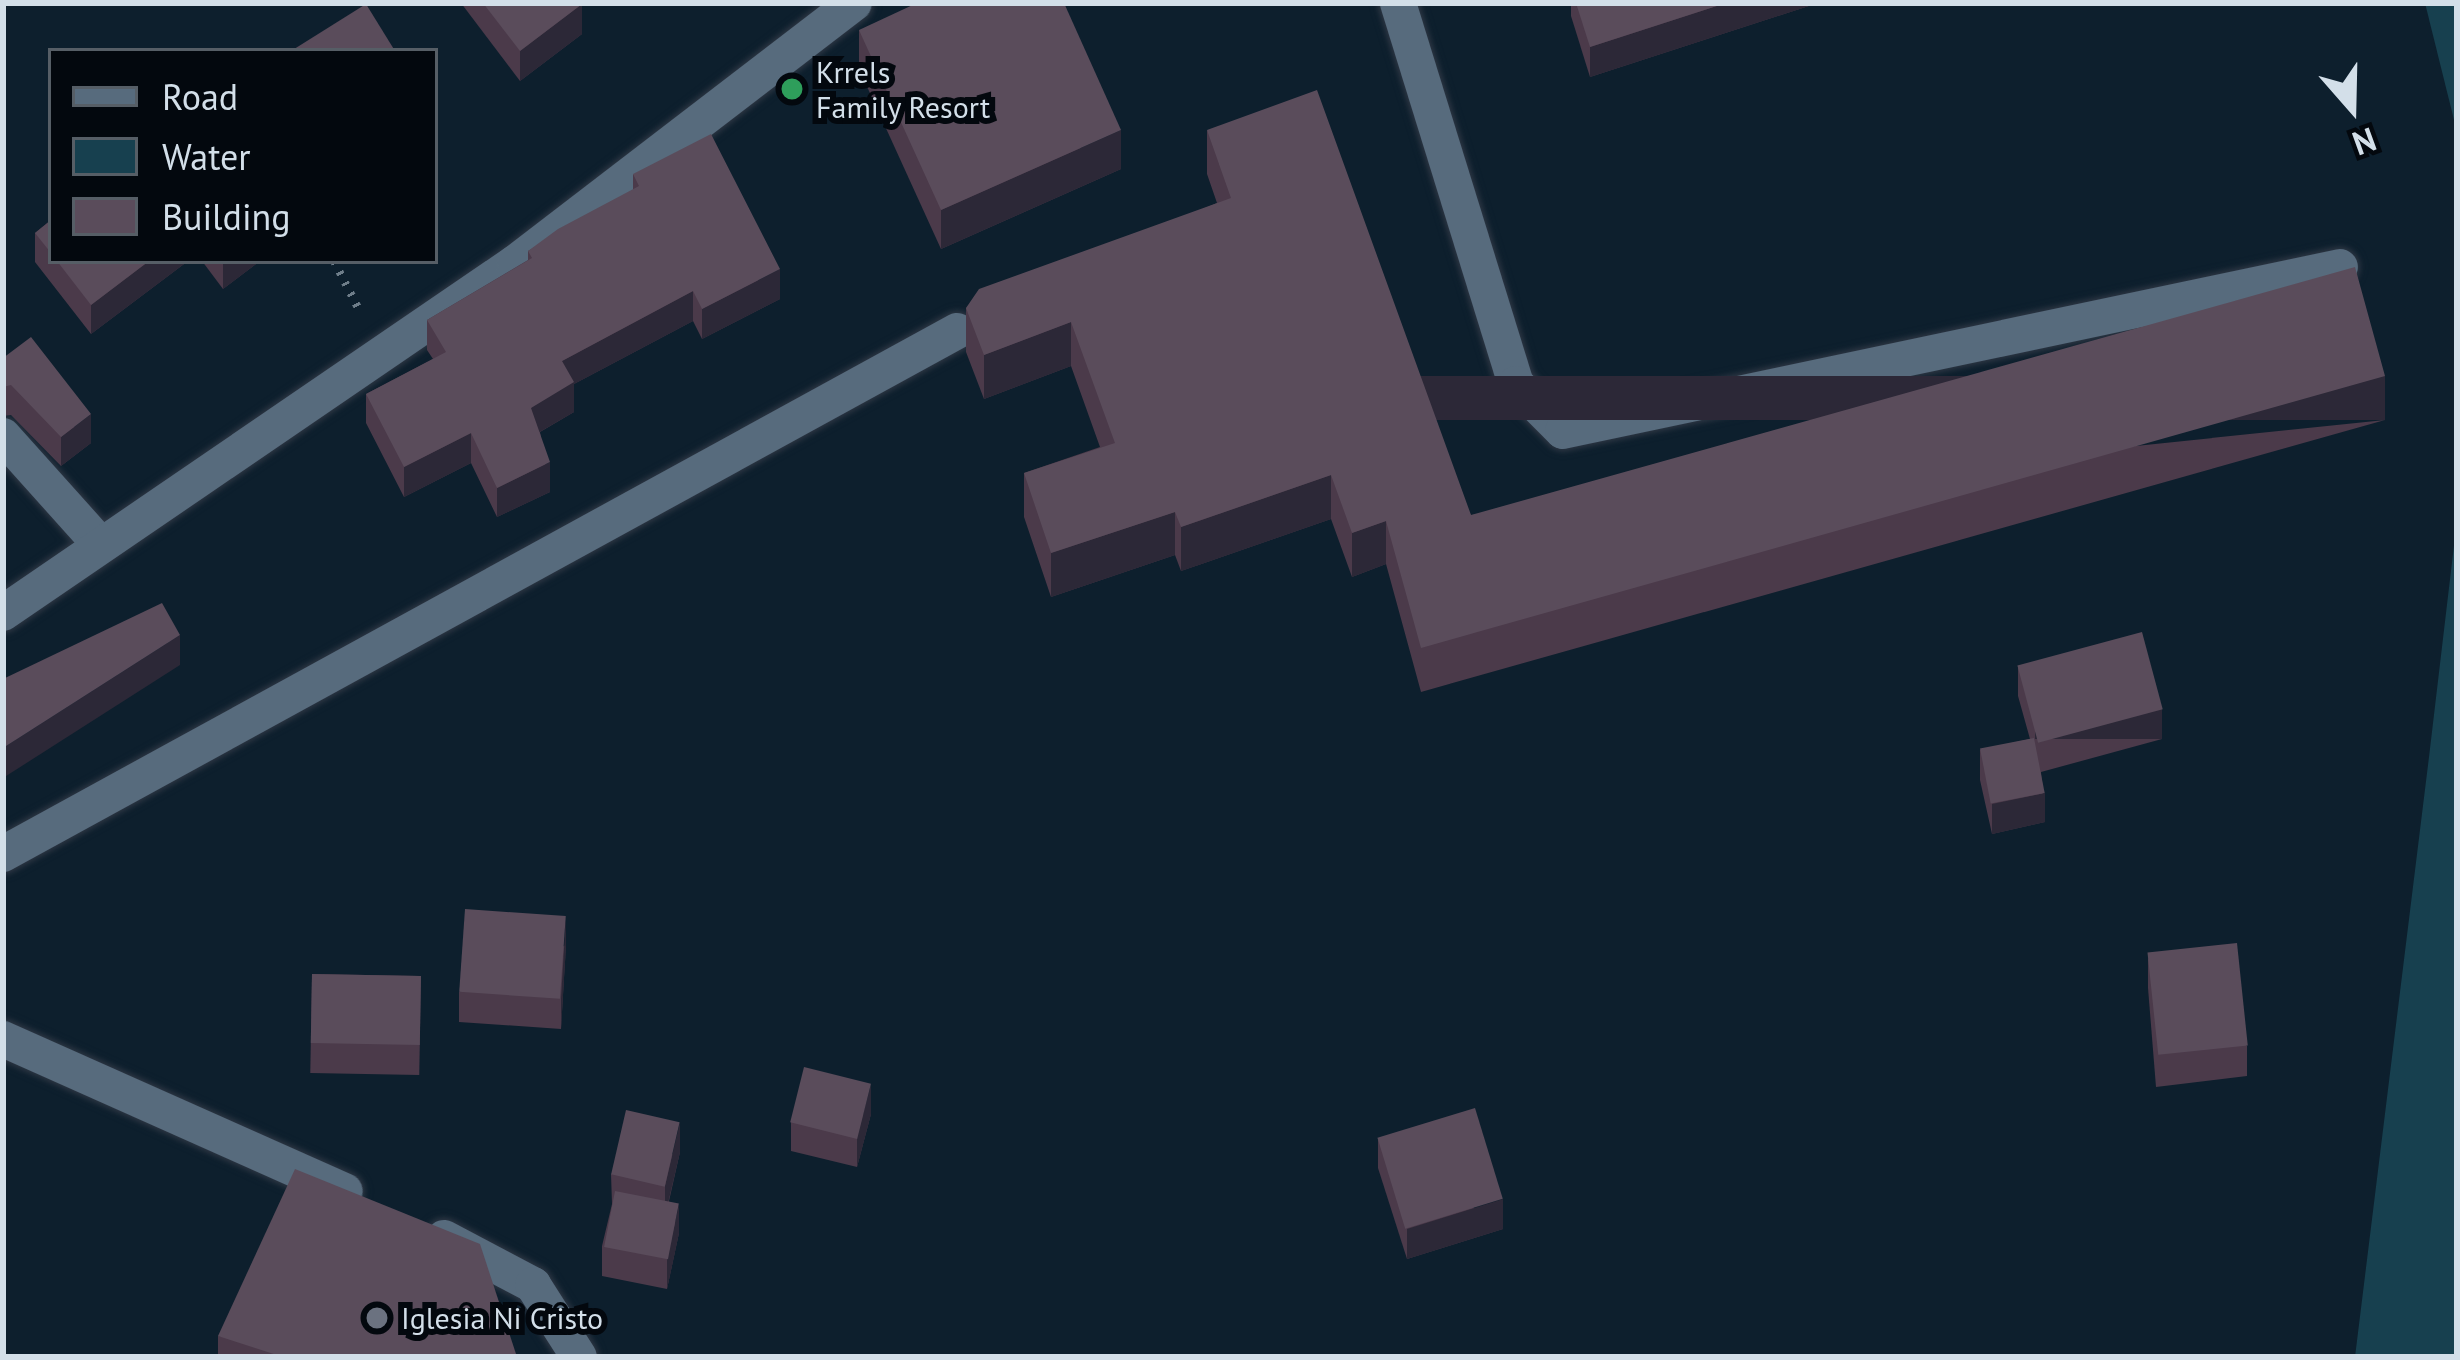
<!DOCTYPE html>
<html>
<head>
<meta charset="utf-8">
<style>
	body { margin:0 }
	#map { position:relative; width:2460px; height:1360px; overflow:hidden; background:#0d1f2d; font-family:"PT Sans",sans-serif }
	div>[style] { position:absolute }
	.water>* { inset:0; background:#17404f }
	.path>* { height:8px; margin-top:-4px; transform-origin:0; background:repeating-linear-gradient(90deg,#6e7d89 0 3px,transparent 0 12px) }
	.roads { filter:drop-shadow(0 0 3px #2e3744) drop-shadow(0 0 3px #2e3744) }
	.minor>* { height:36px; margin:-18px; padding:0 18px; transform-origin:18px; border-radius:18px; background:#576b7d }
	.wall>* { inset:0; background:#4b3a4a; transform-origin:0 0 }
	.shaded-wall>* { inset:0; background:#2c2837; transform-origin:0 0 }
	.building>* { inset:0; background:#5a4c5b; transform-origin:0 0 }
	.dots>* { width:33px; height:33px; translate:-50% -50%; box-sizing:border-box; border:6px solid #03080e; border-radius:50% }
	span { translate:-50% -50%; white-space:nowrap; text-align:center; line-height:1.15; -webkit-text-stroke:12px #03080e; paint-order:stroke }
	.poi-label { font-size:30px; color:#d3dfe9 }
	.left { translate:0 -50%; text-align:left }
	.frame { position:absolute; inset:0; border:6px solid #d3dfe9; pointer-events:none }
	.legend { position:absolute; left:48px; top:48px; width:390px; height:216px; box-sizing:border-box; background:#03080e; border:3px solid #565e66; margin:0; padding:15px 21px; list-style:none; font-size:36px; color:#d3dfe9 }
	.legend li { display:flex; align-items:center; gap:24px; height:60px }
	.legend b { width:60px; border:3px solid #565e66 }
	.north { position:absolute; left:2292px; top:48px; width:120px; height:120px; -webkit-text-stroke:9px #03080e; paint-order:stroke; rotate:160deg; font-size:33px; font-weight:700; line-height:48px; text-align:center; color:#d3dfe9 }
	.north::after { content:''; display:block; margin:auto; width:42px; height:54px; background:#d3dfe9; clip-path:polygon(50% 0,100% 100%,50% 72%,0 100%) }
</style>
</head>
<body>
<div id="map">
	<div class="water">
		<div style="clip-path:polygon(2425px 3px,2457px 3px,2457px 132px)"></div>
		<div style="clip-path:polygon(2457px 520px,2457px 1357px,2355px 1357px,2429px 757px)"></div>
	</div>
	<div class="path">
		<div style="left:334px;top:261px;width:53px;rotate:62.9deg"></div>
	</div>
	<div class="roads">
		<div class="minor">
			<div style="left:1398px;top:3px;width:399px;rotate:72.8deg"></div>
			<div style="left:1516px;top:384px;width:66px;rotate:45deg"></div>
			<div style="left:1563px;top:431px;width:794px;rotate:-11.92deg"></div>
			<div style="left:3px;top:436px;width:142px;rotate:48.1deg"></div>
			<div style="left:3px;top:613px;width:620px;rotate:-34.36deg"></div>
			<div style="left:515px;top:263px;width:427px;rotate:-37.5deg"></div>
			<div style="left:3px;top:854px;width:1088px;rotate:-28.73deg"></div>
			<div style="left:3px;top:1039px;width:374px;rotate:24deg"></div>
			<div style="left:444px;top:1238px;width:101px;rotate:27.8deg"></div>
			<div style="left:533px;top:1285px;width:85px;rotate:57.4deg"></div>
		</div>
	</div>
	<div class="wall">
		<div style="clip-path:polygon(461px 3px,581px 3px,582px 34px,520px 81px)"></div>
		<div style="clip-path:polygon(1571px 3px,1818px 3px,1590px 77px,1571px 16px)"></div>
		<div style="clip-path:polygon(859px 30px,1121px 169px,941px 249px,859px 69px)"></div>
		<div style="clip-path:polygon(1207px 130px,1471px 515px,2385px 420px,1421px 692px,1386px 564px,1352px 577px,1331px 519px,1181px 571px,1175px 555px,1051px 597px,1024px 517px,1024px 473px,1100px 447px,1071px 366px,984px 399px,966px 352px,966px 308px,1217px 203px,1207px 174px)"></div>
		<div style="clip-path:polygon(633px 174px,780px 299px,702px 339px,693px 321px,574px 384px,574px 412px,540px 432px,550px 492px,497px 517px,471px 463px,404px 497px,366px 423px,366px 394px,433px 359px,427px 350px,427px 320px,528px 260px,528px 251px,633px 190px)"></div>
		<div style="clip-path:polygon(51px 220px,51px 261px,188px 261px,91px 334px,35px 262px,35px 233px)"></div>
		<div style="clip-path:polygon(202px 261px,260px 261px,223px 289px)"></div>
		<div style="clip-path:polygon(3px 358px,91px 443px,61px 466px,11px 415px,3px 416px)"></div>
		<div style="clip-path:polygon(2018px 666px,2162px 739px,2041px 772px,2045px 822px,1992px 834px,1980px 780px,1980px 750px,2030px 739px,2018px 696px)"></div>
		<div style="clip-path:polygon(566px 945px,561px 1029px,459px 1022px,459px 992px)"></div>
		<div style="clip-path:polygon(2148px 958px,2247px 1046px,2247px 1076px,2156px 1087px,2148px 988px)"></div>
		<div style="left:312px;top:974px;width:109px;height:99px;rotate:1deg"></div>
		<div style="clip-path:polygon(871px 1114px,857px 1167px,791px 1151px,791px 1122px)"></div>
		<div style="clip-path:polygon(1378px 1138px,1503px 1229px,1407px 1259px,1378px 1168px)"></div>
		<div style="clip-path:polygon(680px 1152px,669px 1201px,679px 1233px,667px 1289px,602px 1276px,602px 1246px,612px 1204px,611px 1174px)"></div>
		<div style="clip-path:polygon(218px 1336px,517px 1357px,218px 1357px)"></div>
	</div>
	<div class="shaded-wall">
		<div style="clip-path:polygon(1726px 3px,1818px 3px,1590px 77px,1590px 47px)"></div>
		<div style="clip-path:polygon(582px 4px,582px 34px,520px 81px,520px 51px)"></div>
		<div style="clip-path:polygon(1121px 130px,1121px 169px,941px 249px,941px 210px)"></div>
		<div style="clip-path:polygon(149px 261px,188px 261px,91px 334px,91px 305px)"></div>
		<div style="clip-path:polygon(223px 261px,260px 261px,223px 289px)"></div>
		<div style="clip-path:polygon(780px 269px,780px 299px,702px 339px,702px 309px)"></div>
		<div style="clip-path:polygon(693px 291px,693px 321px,574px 384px,574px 412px,531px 437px,531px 408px,562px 361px)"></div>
		<div style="clip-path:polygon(1071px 322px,1071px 366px,984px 399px,984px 355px)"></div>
		<div style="left:2385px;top:376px;width:44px;height:1002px;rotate:90deg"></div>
		<div style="clip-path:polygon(91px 414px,91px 443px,61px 466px,61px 437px)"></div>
		<div style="clip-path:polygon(471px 433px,471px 463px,404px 497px,404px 467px)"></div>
		<div style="clip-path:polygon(550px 462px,550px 492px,497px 517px,497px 488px)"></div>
		<div style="clip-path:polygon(1331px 475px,1331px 519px,1181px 571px,1181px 527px)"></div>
		<div style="clip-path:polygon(1175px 512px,1175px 555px,1051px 597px,1051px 553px)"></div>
		<div style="clip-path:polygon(1386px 521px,1386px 564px,1352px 577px,1352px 533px)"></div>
		<div style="clip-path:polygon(180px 635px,180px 665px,3px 778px,3px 748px)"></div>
		<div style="left:2162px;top:709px;width:30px;height:127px;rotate:90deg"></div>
		<div style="clip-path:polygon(2045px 793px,2045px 822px,1992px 834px,1992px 804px)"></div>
		<div style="clip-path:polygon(566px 916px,566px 945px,561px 1029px,561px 999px)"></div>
		<div style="clip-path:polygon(871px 1084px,871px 1114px,857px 1167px,857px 1137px)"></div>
		<div style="clip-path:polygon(680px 1122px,680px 1152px,665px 1216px,665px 1186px)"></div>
		<div style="clip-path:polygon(1503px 1199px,1503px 1229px,1407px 1259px,1407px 1229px)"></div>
		<div style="clip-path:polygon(679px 1204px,679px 1233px,667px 1289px,667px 1259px)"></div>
	</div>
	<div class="building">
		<div style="clip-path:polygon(483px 3px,581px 3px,582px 4px,520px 51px)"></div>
		<div style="clip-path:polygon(917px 3px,1064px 3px,1121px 130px,941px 210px,859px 30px)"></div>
		<div style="clip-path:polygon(1576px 3px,1726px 3px,1590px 47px)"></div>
		<div style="clip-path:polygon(366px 4px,395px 51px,291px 51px)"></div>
		<div style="clip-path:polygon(1317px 90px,1471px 515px,2355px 267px,2385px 376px,1421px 648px,1386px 521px,1352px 533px,1331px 475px,1181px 527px,1175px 512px,1051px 553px,1024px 473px,1115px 443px,1071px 322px,984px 355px,966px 308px,979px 289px,1231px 198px,1207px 130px)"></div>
		<div style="clip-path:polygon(711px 134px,780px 269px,702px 309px,693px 291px,562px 361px,574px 382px,531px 408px,550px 462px,497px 488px,471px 433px,404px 467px,366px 394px,446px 352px,427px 320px,532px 258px,528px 251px,558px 229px,639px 186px,633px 174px)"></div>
		<div style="clip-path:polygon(51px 220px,51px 253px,35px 233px)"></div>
		<div style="clip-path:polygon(57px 261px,149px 261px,91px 305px)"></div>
		<div style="clip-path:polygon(31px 337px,91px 414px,61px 437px,11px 385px,3px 387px,3px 358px)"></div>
		<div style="clip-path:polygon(162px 603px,180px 635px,3px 748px,3px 679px)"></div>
		<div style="left:2142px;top:632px;width:80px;height:129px;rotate:75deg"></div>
		<div style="left:2034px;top:738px;width:56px;height:55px;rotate:79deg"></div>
		<div style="left:465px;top:909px;width:101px;height:83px;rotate:4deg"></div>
		<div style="left:2237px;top:943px;width:103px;height:90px;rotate:84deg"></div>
		<div style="left:312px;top:974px;width:109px;height:69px;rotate:1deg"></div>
		<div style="left:804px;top:1067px;width:69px;height:57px;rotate:14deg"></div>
		<div style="left:1475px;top:1108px;width:95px;height:102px;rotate:73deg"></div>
		<div style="left:626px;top:1110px;width:55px;height:66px;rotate:13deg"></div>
		<div style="clip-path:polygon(295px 1169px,480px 1244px,517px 1357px,283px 1357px,218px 1336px)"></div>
		<div style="left:615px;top:1191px;width:65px;height:57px;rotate:11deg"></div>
	</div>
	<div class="dots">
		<div style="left:792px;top:89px;background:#2e9e5b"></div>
		<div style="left:377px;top:1318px;background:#6b7280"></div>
	</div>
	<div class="poi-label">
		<span class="left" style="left:816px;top:89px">Krrels<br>Family Resort</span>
		<span class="left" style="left:401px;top:1318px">Iglesia Ni Cristo</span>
	</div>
	<div class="frame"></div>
	<ul class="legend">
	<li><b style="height:15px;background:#576b7d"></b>Road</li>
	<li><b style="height:33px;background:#17404f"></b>Water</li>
	<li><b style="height:33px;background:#5a4c5b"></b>Building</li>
	</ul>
	<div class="north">N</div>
</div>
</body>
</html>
